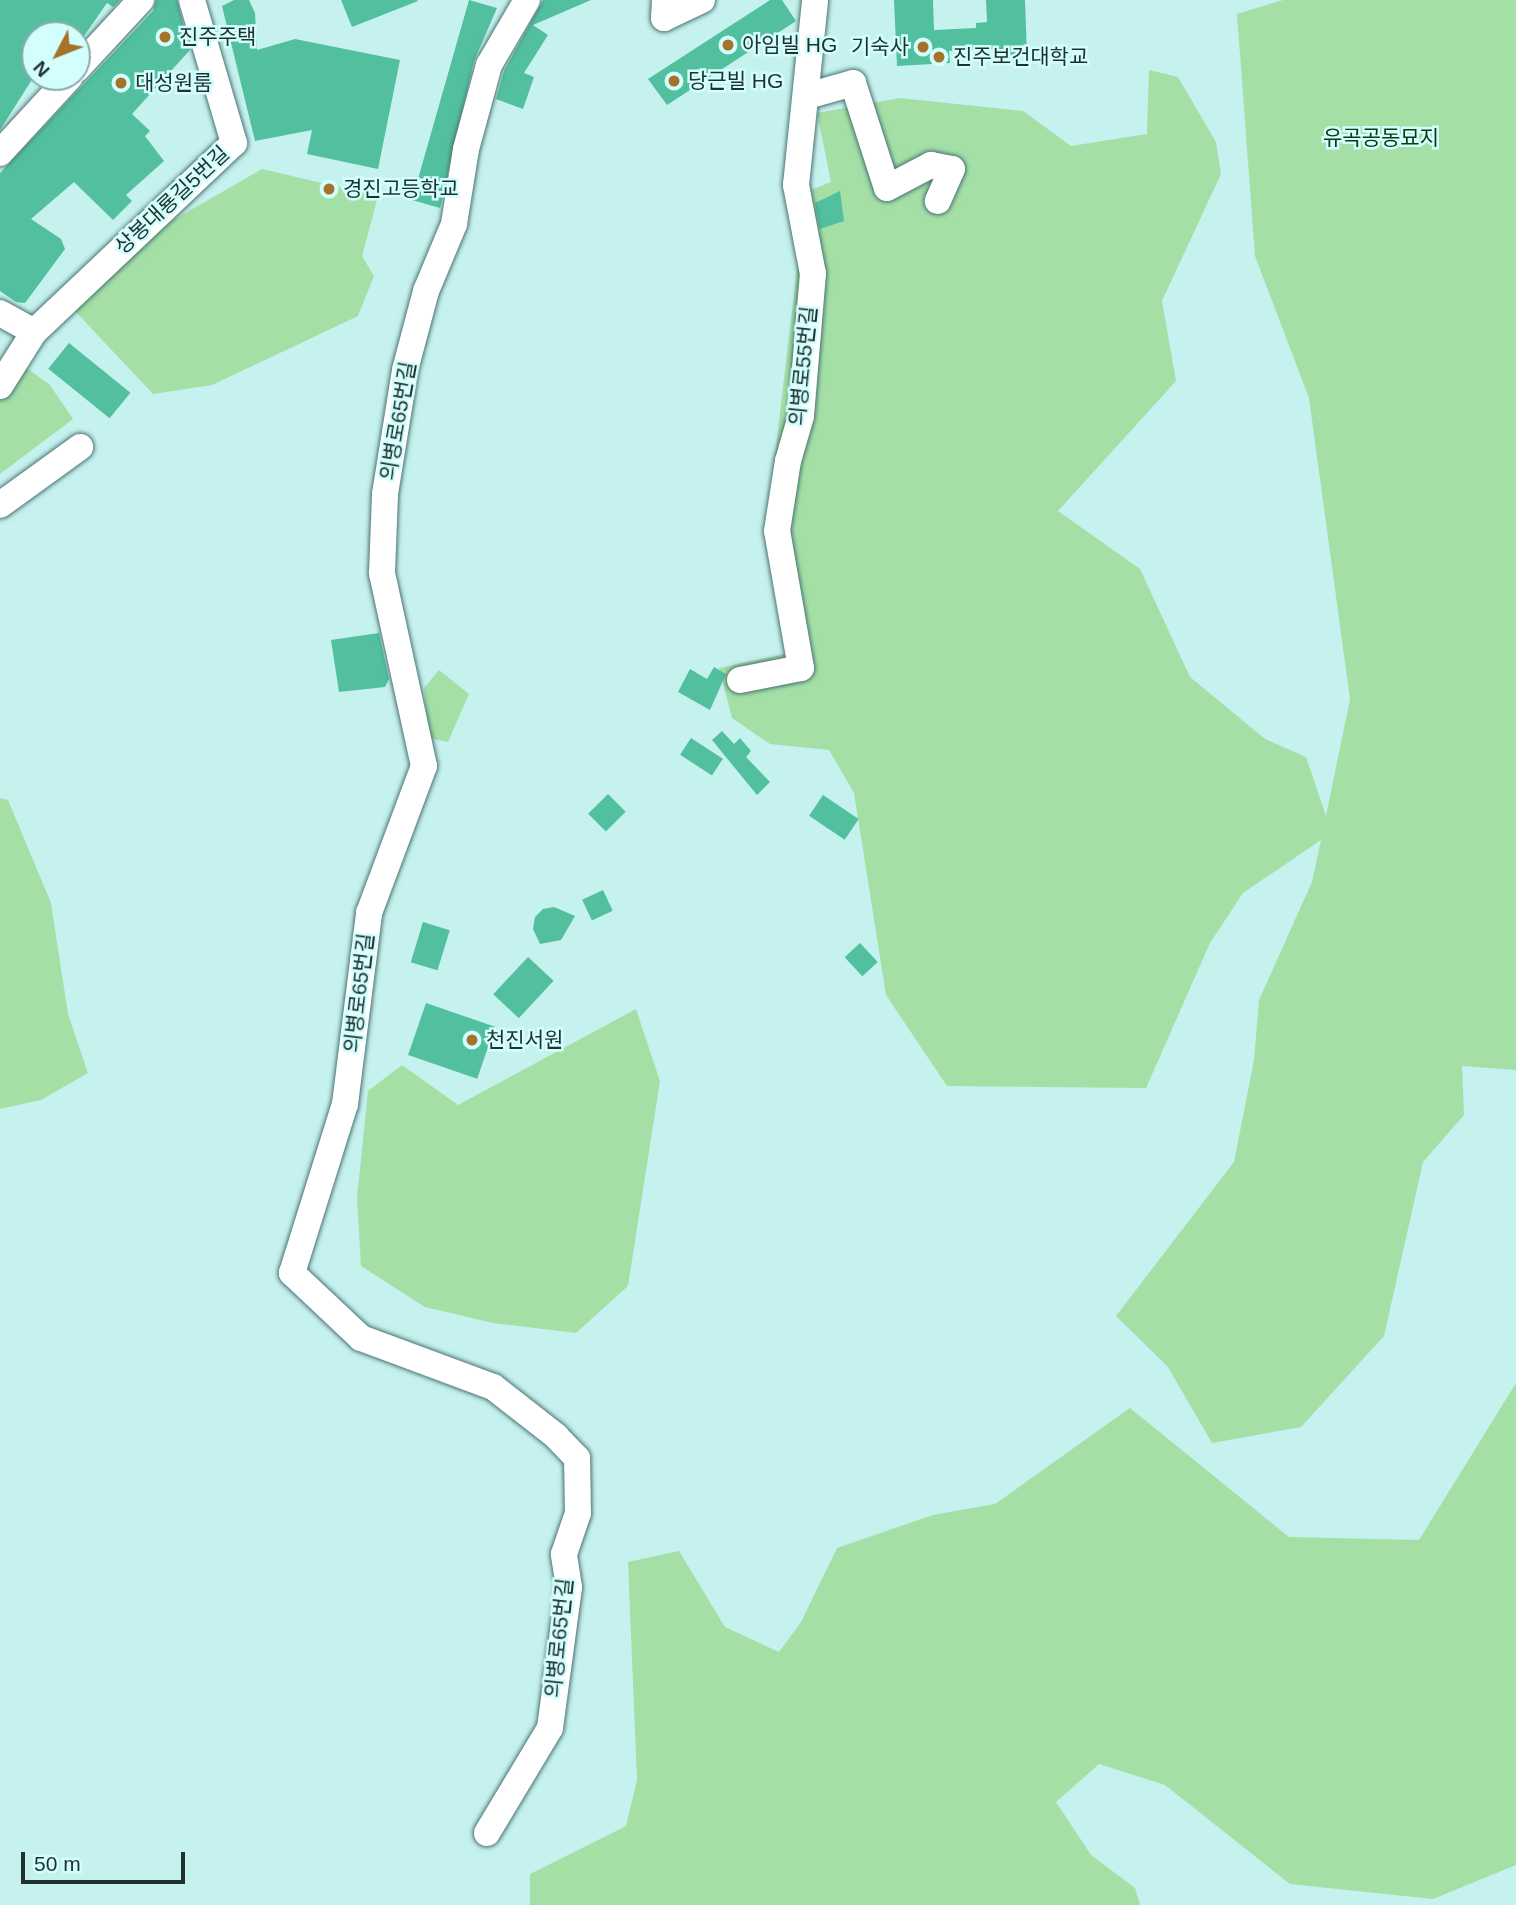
<!DOCTYPE html>
<html>
<head>
<meta charset="utf-8">
<style>
	body { margin:0 }
	#map { position:relative; width:1516px; height:1905px; overflow:hidden; background:#c5f1ef; font-family:Arial,"Noto Sans KR",sans-serif }
	div>[style] { position:absolute }
	.green>* { inset:0; background:#a4e0a6 }
	.building>* { inset:0; background:#52c09e; transform-origin:0 0 }
	.roads { filter:drop-shadow(0 0 2px #4b7473) drop-shadow(0 0 2px #4b7473) }
	.minor>* { height:26px; margin:-13px; padding:0 13px; transform-origin:13px; border-radius:13px; background:#fff }
	.dots>* { width:19px; height:19px; translate:-50% -50%; box-sizing:border-box; border:4px solid #d2fefd; border-radius:50% }
	span { translate:-50% -50%; white-space:nowrap; text-align:center; line-height:1.15; -webkit-text-stroke:5px #d2fefd; paint-order:stroke }
	.poi-label { font-size:21px; color:#1f302f }
	.left { translate:0 -50%; text-align:left }
	.right { translate:-100% -50%; text-align:right }
	.park-label { font-size:21px; color:#093a11 }
	.street-label { font-size:21px; color:#1f302f }
	.north { position:absolute; left:21px; top:21px; width:70px; height:70px; box-sizing:border-box; background:#d2fefd; border:2px solid #8aacab; border-radius:50%; rotate:228deg; font-size:19px; font-weight:700; line-height:28px; text-align:center; color:#1f302f }
	.north::after { content:''; display:block; margin:auto; width:24px; height:32px; background:#a47229; clip-path:polygon(50% 0,100% 100%,50% 72%,0 100%) }
	.scale { position:absolute; left:21px; top:1852px; width:164px; height:32px; box-sizing:border-box; border:4px solid #1f302f; border-top:0; padding-left:9px; font-size:21px; line-height:24px; white-space:nowrap; color:#1f302f; -webkit-text-stroke:5px #d2fefd; paint-order:stroke }
</style>
</head>
<body>
<div id="map">
	<div class="green">
		<div style="clip-path:polygon(1283px 0,1516px 0,1516px 1070px,1462px 1066px,1464px 1115px,1423px 1162px,1384px 1336px,1301px 1427px,1212px 1443px,1168px 1367px,1116px 1316px,1234px 1162px,1254px 1060px,1259px 1000px,1312px 882px,1321px 840px,1243px 893px,1210px 943px,1146px 1088px,947px 1086px,886px 995px,854px 793px,829px 750px,770px 744px,732px 718px,719px 668px,794px 652px,773px 472px,806px 192px,831px 182px,817px 113px,900px 98px,1023px 111px,1071px 146px,1147px 134px,1149px 70px,1178px 77px,1216px 142px,1221px 174px,1162px 301px,1176px 381px,1058px 511px,1140px 569px,1190px 677px,1265px 739px,1306px 757px,1326px 816px,1350px 699px,1309px 398px,1255px 256px,1237px 14px)"></div>
		<div style="clip-path:polygon(262px 169px,378px 196px,362px 256px,374px 276px,358px 316px,212px 385px,153px 394px,74px 310px,154px 231px)"></div>
		<div style="clip-path:polygon(21px 364px,50px 385px,73px 419px,0 474px,0 401px)"></div>
		<div style="clip-path:polygon(439px 670px,469px 694px,448px 742px,429px 738px,424px 688px)"></div>
		<div style="clip-path:polygon(0 798px,8px 800px,51px 903px,68px 1014px,88px 1073px,41px 1100px,0 1109px)"></div>
		<div style="clip-path:polygon(636px 1009px,660px 1081px,628px 1286px,576px 1333px,493px 1323px,425px 1307px,361px 1266px,357px 1198px,368px 1091px,402px 1065px,458px 1105px)"></div>
		<div style="clip-path:polygon(1516px 1383px,1516px 1865px,1433px 1899px,1290px 1884px,1165px 1785px,1099px 1764px,1056px 1802px,1091px 1855px,1135px 1888px,1140px 1905px,530px 1905px,530px 1874px,626px 1826px,637px 1780px,628px 1562px,679px 1551px,725px 1627px,779px 1652px,801px 1622px,837px 1548px,933px 1515px,995px 1504px,1130px 1408px,1289px 1537px,1419px 1540px)"></div>
	</div>
	<div class="building">
		<div style="clip-path:polygon(0 0,120px 0,113px 7px,107px 3px,77px 46px,77px 35px,35px 35px,35px 75px,0 130px)"></div>
		<div style="clip-path:polygon(156px 0,177px 0,190px 50px,132px 114px,150px 131px,145px 136px,164px 161px,126px 195px,132px 201px,113px 220px,74px 182px,31px 219px,61px 239px,65px 249px,25px 303px,16px 302px,0 291px,0 173px,153px 11px)"></div>
		<div style="clip-path:polygon(234px 0,249px 0,255px 13px,257px 50px,295px 39px,400px 60px,378px 169px,307px 154px,312px 130px,255px 141px,222px 6px)"></div>
		<div style="clip-path:polygon(341px 0,417px 0,418px 1px,352px 27px)"></div>
		<div style="clip-path:polygon(469px 0,497px 8px,474px 61px,440px 208px,412px 200px)"></div>
		<div style="clip-path:polygon(543px 0,591px 0,533px 25px,548px 35px,524px 73px,534px 77px,523px 109px,496px 99px,504px 71px)"></div>
		<div style="clip-path:polygon(770px 0,782px 0,796px 21px,667px 105px,648px 79px)"></div>
		<div style="clip-path:polygon(894px 0,933px 0,934px 30px,976px 28px,976px 23px,987px 22px,986px 0,1025px 0,1027px 56px,1006px 56px,1006px 49px,949px 51px,950px 63px,897px 66px)"></div>
		<div style="clip-path:polygon(840px 191px,844px 221px,820px 229px,815px 203px)"></div>
		<div style="left:69px;top:343px;width:79px;height:33px;rotate:39deg"></div>
		<div style="clip-path:polygon(379px 633px,389px 679px,385px 687px,339px 692px,331px 640px)"></div>
		<div style="clip-path:polygon(714px 667px,726px 674px,710px 710px,678px 692px,690px 669px,707px 679px)"></div>
		<div style="clip-path:polygon(722px 731px,734px 744px,740px 738px,751px 751px,746px 757px,770px 782px,757px 795px,712px 740px)"></div>
		<div style="left:691px;top:738px;width:38px;height:20px;rotate:33deg"></div>
		<div style="left:608px;top:794px;width:25px;height:28px;rotate:45deg"></div>
		<div style="left:823px;top:795px;width:43px;height:25px;rotate:34deg"></div>
		<div style="left:603px;top:890px;width:23px;height:23px;rotate:65deg"></div>
		<div style="clip-path:polygon(554px 907px,575px 916px,561px 940px,540px 944px,533px 929px,535px 917px,543px 909px)"></div>
		<div style="left:423px;top:922px;width:28px;height:42px;rotate:17deg"></div>
		<div style="left:860px;top:943px;width:26px;height:21px;rotate:47deg"></div>
		<div style="left:528px;top:957px;width:35px;height:51px;rotate:43deg"></div>
		<div style="left:426px;top:1003px;width:73px;height:55px;rotate:19deg"></div>
	</div>
	<div class="roads">
		<div class="minor">
			<div style="left:665px;top:0;width:18px;rotate:93deg"></div>
			<div style="left:664px;top:18px;width:42px;rotate:-25.3deg"></div>
			<div style="left:77px;top:69px;width:94px;rotate:-47.2deg"></div>
			<div style="left:807px;top:96px;width:48px;rotate:-15.8deg"></div>
			<div style="left:853px;top:83px;width:110px;rotate:72.1deg"></div>
			<div style="left:887px;top:188px;width:50px;rotate:-27.6deg"></div>
			<div style="left:931px;top:165px;width:21px;rotate:11deg"></div>
			<div style="left:952px;top:169px;width:35px;rotate:114deg"></div>
			<div style="left:0;top:153px;width:103px;rotate:-47.4deg"></div>
			<div style="left:0;top:313px;width:39px;rotate:29deg"></div>
			<div style="left:0;top:386px;width:64px;rotate:-57.8deg"></div>
			<div style="left:34px;top:332px;width:275px;rotate:-43.4deg"></div>
			<div style="left:234px;top:143px;width:149px;rotate:-106.4deg"></div>
			<div style="left:0;top:505px;width:99px;rotate:-35.9deg"></div>
			<div style="left:740px;top:680px;width:62px;rotate:-11.1deg"></div>
			<div style="left:801px;top:668px;width:139px;rotate:-99.9deg"></div>
			<div style="left:777px;top:531px;width:71px;rotate:-81.1deg"></div>
			<div style="left:788px;top:461px;width:47px;rotate:-73.9deg"></div>
			<div style="left:801px;top:416px;width:143px;rotate:-85.2deg"></div>
			<div style="left:813px;top:274px;width:91px;rotate:-100.8deg"></div>
			<div style="left:796px;top:185px;width:186px;rotate:-84.1deg"></div>
			<div style="left:487px;top:1833px;width:122px;rotate:-59deg"></div>
			<div style="left:550px;top:1728px;width:142px;rotate:-82.3deg"></div>
			<div style="left:569px;top:1587px;width:33px;rotate:-99deg"></div>
			<div style="left:564px;top:1554px;width:43px;rotate:-71.1deg"></div>
			<div style="left:578px;top:1513px;width:55px;rotate:-91deg"></div>
			<div style="left:577px;top:1458px;width:30px;rotate:-134deg"></div>
			<div style="left:556px;top:1436px;width:80px;rotate:-142.1deg"></div>
			<div style="left:493px;top:1387px;width:141px;rotate:-159.6deg"></div>
			<div style="left:361px;top:1338px;width:95px;rotate:-136.7deg"></div>
			<div style="left:292px;top:1273px;width:177px;rotate:-72.6deg"></div>
			<div style="left:345px;top:1104px;width:193px;rotate:-82.8deg"></div>
			<div style="left:369px;top:913px;width:157px;rotate:-69.5deg"></div>
			<div style="left:424px;top:766px;width:198px;rotate:-102.3deg"></div>
			<div style="left:382px;top:573px;width:79px;rotate:-87.8deg"></div>
			<div style="left:385px;top:494px;width:126px;rotate:-80.8deg"></div>
			<div style="left:405px;top:370px;width:82px;rotate:-75.1deg"></div>
			<div style="left:426px;top:291px;width:73px;rotate:-67.3deg"></div>
			<div style="left:454px;top:224px;width:76px;rotate:-80.9deg"></div>
			<div style="left:466px;top:149px;width:87px;rotate:-74.7deg"></div>
			<div style="left:489px;top:65px;width:75px;rotate:-59.7deg"></div>
		</div>
	</div>
	<div class="dots">
		<div style="left:165px;top:37px;background:#a47229"></div>
		<div style="left:728px;top:45px;background:#a47229"></div>
		<div style="left:923px;top:47px;background:#a47229"></div>
		<div style="left:939px;top:57px;background:#a47229"></div>
		<div style="left:674px;top:81px;background:#a47229"></div>
		<div style="left:121px;top:83px;background:#a47229"></div>
		<div style="left:329px;top:189px;background:#a47229"></div>
		<div style="left:472px;top:1040px;background:#a47229"></div>
	</div>
	<div class="poi-label">
		<span class="left" style="left:179px;top:37px">진주주택</span>
		<span class="left" style="left:742px;top:45px">아임빌 HG</span>
		<span class="right" style="left:909px;top:47px">기숙사</span>
		<span class="left" style="left:953px;top:57px">진주보건대학교</span>
		<span class="left" style="left:688px;top:81px">당근빌 HG</span>
		<span class="left" style="left:135px;top:83px">대성원룸</span>
		<span class="left" style="left:343px;top:189px">경진고등학교</span>
		<span class="left" style="left:486px;top:1040px">천진서원</span>
	</div>
	<div class="park-label">
		<span style="left:1381px;top:138px">유곡공동묘지</span>
	</div>
	<div class="street-label">
		<span style="left:172px;top:200px;rotate:-43deg">상봉대룡길5번길</span>
		<span style="left:803px;top:366px;rotate:-84deg">의병로55번길</span>
		<span style="left:398px;top:421px;rotate:-80deg">의병로65번길</span>
		<span style="left:359px;top:993px;rotate:-83deg">의병로65번길</span>
		<span style="left:559px;top:1638px;rotate:-84deg">의병로65번길</span>
	</div>
	<div class="north">N</div>
	<div class="scale">50 m</div>
</div>
</body>
</html>
